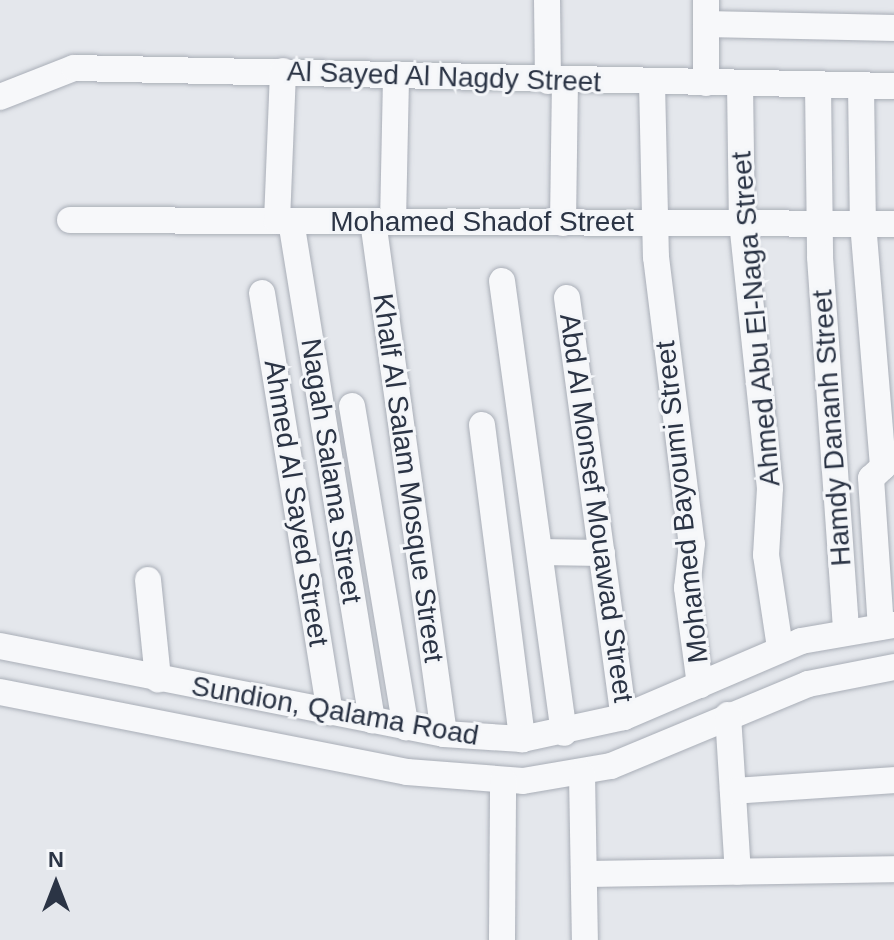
<!DOCTYPE html>
<html>
<head>
<meta charset="utf-8">
<style>
	body { margin:0 }
	#map { position:relative; width:894px; height:940px; overflow:hidden; background:#e4e7ec; font-family:Helvetica,sans-serif }
	div>[style] { position:absolute }
	.roads { filter:drop-shadow(0 0 2px #a9aeb7) drop-shadow(0 0 2px #a9aeb7) }
	.minor>* { height:26px; margin:-13px; padding:0 13px; transform-origin:13px; border-radius:13px; background:#f7f8fa }
	span { translate:-50% -50%; white-space:nowrap; text-align:center; line-height:1.15; -webkit-text-stroke:6px #f4f6f9; paint-order:stroke }
	.street-label { font-size:28px; color:#2b3445 }
	.north { position:absolute; left:16px; top:844px; width:80px; height:80px; -webkit-text-stroke:6px #f4f6f9; paint-order:stroke; rotate:0deg; font-size:22px; font-weight:700; line-height:32px; text-align:center; color:#2b3445 }
	.north::after { content:''; display:block; margin:auto; width:28px; height:36px; background:#2b3445; clip-path:polygon(50% 0,100% 100%,50% 72%,0 100%) }
</style>
</head>
<body>
<div id="map">
	<div class="roads">
		<div class="minor">
			<div style="left:547px;top:0;width:81px;rotate:89.3deg"></div>
			<div style="left:706px;top:24px;width:188px;rotate:1.2deg"></div>
			<div style="left:652px;top:83px;width:174px;rotate:88.7deg"></div>
			<div style="left:656px;top:257px;width:289px;rotate:82.9deg"></div>
			<div style="left:692px;top:544px;width:44px;rotate:96.5deg"></div>
			<div style="left:687px;top:588px;width:98px;rotate:82.4deg"></div>
			<div style="left:706px;top:83px;width:83px;rotate:-90deg"></div>
			<div style="left:740px;top:84px;width:138px;rotate:89.2deg"></div>
			<div style="left:742px;top:222px;width:267px;rotate:84deg"></div>
			<div style="left:770px;top:488px;width:67px;rotate:93.4deg"></div>
			<div style="left:766px;top:555px;width:94px;rotate:81.4deg"></div>
			<div style="left:818px;top:85px;width:172px;rotate:89.3deg"></div>
			<div style="left:820px;top:257px;width:376px;rotate:86deg"></div>
			<div style="left:861px;top:86px;width:137px;rotate:89.2deg"></div>
			<div style="left:863px;top:223px;width:245px;rotate:85.3deg"></div>
			<div style="left:883px;top:467px;width:16px;rotate:137deg"></div>
			<div style="left:871px;top:478px;width:149px;rotate:86.2deg"></div>
			<div style="left:0;top:97px;width:79px;rotate:-21.4deg"></div>
			<div style="left:74px;top:68px;width:820px;rotate:1.26deg"></div>
			<div style="left:70px;top:220px;width:824px;rotate:0.28deg"></div>
			<div style="left:277px;top:221px;width:150px;rotate:-87.7deg"></div>
			<div style="left:291px;top:221px;width:506px;rotate:80.78deg"></div>
			<div style="left:373px;top:221px;width:518px;rotate:82.12deg"></div>
			<div style="left:393px;top:222px;width:142px;rotate:-88.8deg"></div>
			<div style="left:563px;top:223px;width:142px;rotate:-89.2deg"></div>
			<div style="left:502px;top:281px;width:456px;rotate:82.2deg"></div>
			<div style="left:262px;top:293px;width:425px;rotate:80.8deg"></div>
			<div style="left:567px;top:298px;width:423px;rotate:82.3deg"></div>
			<div style="left:352px;top:406px;width:326px;rotate:80.5deg"></div>
			<div style="left:482px;top:425px;width:317px;rotate:82.7deg"></div>
			<div style="left:540px;top:552px;width:62px;rotate:0.9deg"></div>
			<div style="left:148px;top:580px;width:100px;rotate:84.2deg"></div>
			<div style="left:0;top:646px;width:453px;rotate:11.2deg"></div>
			<div style="left:444px;top:734px;width:78px;rotate:3.7deg"></div>
			<div style="left:522px;top:739px;width:104px;rotate:-12.2deg"></div>
			<div style="left:624px;top:717px;width:193px;rotate:-23.2deg"></div>
			<div style="left:801px;top:641px;width:94px;rotate:-9.8deg"></div>
			<div style="left:0;top:692px;width:415px;rotate:11.1deg"></div>
			<div style="left:407px;top:772px;width:116px;rotate:4.4deg"></div>
			<div style="left:523px;top:781px;width:89px;rotate:-9.7deg"></div>
			<div style="left:611px;top:766px;width:213px;rotate:-22.6deg"></div>
			<div style="left:808px;top:684px;width:88px;rotate:-11.2deg"></div>
			<div style="left:728px;top:715px;width:157px;rotate:86.4deg"></div>
			<div style="left:582px;top:774px;width:166px;rotate:89deg"></div>
			<div style="left:733px;top:791px;width:161px;rotate:-3.9deg"></div>
			<div style="left:584px;top:874px;width:310px;rotate:-0.9deg"></div>
			<div style="left:502px;top:940px;width:160px;rotate:-89.6deg"></div>
		</div>
	</div>
	<div class="street-label">
		<span style="left:444px;top:77px;rotate:2deg">Al Sayed Al Nagdy Street</span>
		<span style="left:482px;top:222px">Mohamed Shadof Street</span>
		<span style="left:756px;top:319px;rotate:-95deg">Ahmed Abu El-Naga Street</span>
		<span style="left:832px;top:428px;rotate:-94deg">Hamdy Dananh Street</span>
		<span style="left:331px;top:471px;rotate:81deg">Nagah Salama Street</span>
		<span style="left:408px;top:478px;rotate:82deg">Khalf Al Salam Mosque Street</span>
		<span style="left:682px;top:502px;rotate:-96deg">Mohamed Bayoumi Street</span>
		<span style="left:296px;top:503px;rotate:81deg">Ahmed Al Sayed Street</span>
		<span style="left:596px;top:508px;rotate:82deg">Abd Al Monsef Mouawad Street</span>
		<span style="left:335px;top:711px;rotate:10deg">Sundion, Qalama Road</span>
	</div>
	<div class="north">N</div>
</div>
</body>
</html>
